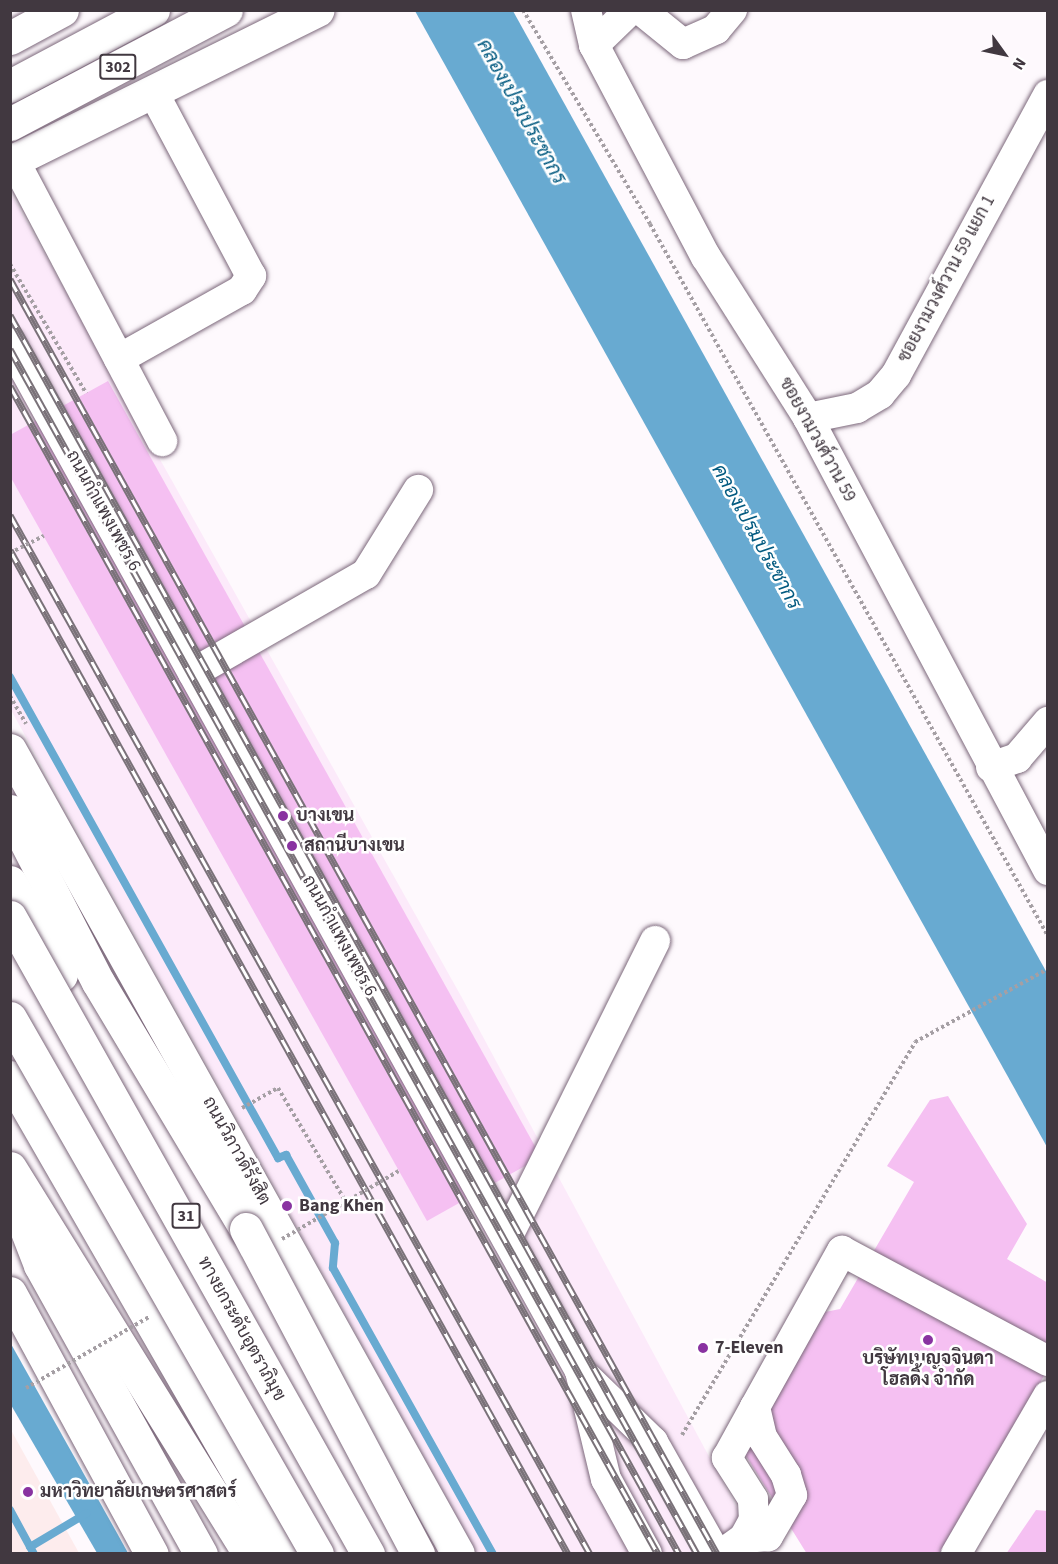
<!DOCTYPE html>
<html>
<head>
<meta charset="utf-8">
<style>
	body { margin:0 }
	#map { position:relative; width:1058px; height:1564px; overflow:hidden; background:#fef9fd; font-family:"Source Sans 3",Sarabun,sans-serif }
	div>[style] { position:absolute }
	.built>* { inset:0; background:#fceafa }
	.education>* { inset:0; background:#fdeced }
	.water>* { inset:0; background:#68aad1 }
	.stream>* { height:8px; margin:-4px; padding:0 4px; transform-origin:4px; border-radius:4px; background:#68aad1 }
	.building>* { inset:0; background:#f5c0f2 }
	.path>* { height:4px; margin-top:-2px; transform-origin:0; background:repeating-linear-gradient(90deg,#a59fa4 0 3px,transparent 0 6px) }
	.roads { filter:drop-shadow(0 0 2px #7c687b) drop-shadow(0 0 2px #7c687b) }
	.minor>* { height:30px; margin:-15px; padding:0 15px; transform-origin:15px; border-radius:15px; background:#fff }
	.major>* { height:33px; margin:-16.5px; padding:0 16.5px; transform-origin:16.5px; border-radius:16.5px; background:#fff }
	.highway>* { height:33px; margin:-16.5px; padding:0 16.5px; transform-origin:16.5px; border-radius:16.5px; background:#fff }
	.rail>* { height:7px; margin-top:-3.5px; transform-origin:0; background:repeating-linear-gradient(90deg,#fff 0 14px,#7a7279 0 28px); box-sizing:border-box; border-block:2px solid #7a7279 }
	.path-bridge>* { height:4px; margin-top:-2px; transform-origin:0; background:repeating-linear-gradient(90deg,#a59fa4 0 3px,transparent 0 6px) }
	.bridges { filter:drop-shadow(0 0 2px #7c687b) drop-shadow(0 0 2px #7c687b) }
	.major-bridge>* { height:33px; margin:-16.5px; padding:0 16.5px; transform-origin:16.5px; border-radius:16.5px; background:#fff }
	.highway-bridge>* { height:33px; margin:-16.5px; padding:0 16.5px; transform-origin:16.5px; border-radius:16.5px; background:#fff }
	.dots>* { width:16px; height:16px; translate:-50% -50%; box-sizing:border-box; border:3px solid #fff; border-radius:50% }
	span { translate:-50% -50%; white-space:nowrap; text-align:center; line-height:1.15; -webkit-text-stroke:5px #fff; paint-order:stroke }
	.shield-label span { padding:2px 4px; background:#fff; border:2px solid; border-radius:4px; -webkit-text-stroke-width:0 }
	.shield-label { font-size:16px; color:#413840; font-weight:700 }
	.street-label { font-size:18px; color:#413840 }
	.poi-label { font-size:18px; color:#413840; font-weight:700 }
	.left { translate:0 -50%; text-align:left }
	.water-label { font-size:20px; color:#045b81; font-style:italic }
	.frame { position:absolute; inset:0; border:12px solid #413840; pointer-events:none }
	.north { position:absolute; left:974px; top:24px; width:60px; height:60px; -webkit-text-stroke:4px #fff; paint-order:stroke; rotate:123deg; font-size:16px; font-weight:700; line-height:24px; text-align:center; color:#413840 }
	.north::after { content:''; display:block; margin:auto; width:21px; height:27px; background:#413840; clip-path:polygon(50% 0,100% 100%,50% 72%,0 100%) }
</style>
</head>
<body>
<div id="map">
	<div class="built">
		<div style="clip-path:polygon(10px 192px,461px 996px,761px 1553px,477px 1553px,11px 710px)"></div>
	</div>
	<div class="education">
		<div style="clip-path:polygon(11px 1430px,79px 1553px,11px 1553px)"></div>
	</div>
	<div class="water">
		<div style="clip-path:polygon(415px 11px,513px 11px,1047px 973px,1047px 1147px)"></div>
		<div style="clip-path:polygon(11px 1344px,117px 1533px,128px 1553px,97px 1553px,11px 1405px)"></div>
	</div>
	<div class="stream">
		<div style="left:10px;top:677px;width:551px;rotate:60.87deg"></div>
		<div style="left:278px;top:1158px;width:9px;rotate:-21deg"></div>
		<div style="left:286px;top:1155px;width:101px;rotate:60.9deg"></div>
		<div style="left:335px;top:1243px;width:25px;rotate:95deg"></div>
		<div style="left:333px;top:1268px;width:328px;rotate:60.8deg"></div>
		<div style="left:10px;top:1510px;width:50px;rotate:61.4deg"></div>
		<div style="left:30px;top:1547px;width:66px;rotate:-30.8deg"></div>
	</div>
	<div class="building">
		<div style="clip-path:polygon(108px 381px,541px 1157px,427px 1221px,10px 476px,10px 435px)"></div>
		<div style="clip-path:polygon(948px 1096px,1027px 1224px,1007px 1259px,1048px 1283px,1048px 1369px,939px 1554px,807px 1554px,743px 1451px,825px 1312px,840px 1309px,914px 1182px,887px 1166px,930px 1100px)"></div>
		<div style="clip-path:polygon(1036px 1510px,1048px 1511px,1048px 1554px,1006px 1554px)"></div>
	</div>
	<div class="path">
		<div style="left:523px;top:10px;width:249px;rotate:59.3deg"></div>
		<div style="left:650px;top:224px;width:816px;rotate:60.8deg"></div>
		<div style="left:10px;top:264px;width:150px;rotate:59.5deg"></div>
		<div style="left:10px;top:696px;width:32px;rotate:60deg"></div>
		<div style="left:242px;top:1108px;width:41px;rotate:-29.1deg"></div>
		<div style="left:278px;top:1088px;width:133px;rotate:59.2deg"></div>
		<div style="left:682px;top:1435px;width:457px;rotate:-59.3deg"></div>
		<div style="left:915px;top:1042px;width:152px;rotate:-28.8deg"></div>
	</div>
	<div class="roads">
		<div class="minor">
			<div style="left:586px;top:10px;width:36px;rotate:77deg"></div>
			<div style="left:594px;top:45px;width:240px;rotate:62.2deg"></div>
			<div style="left:706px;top:257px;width:191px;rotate:57.6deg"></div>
			<div style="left:808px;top:418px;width:512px;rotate:62.03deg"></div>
			<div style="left:641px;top:10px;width:54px;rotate:39deg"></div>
			<div style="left:683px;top:44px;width:36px;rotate:-24deg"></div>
			<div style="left:716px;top:29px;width:25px;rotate:-50deg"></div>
			<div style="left:594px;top:45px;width:50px;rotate:-44.2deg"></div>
			<div style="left:14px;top:160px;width:318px;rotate:62.2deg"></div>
			<div style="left:10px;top:343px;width:1175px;rotate:60.99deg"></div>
			<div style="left:580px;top:1371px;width:111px;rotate:76.5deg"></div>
			<div style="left:606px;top:1479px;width:85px;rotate:61.3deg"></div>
			<div style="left:119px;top:359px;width:141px;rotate:-29.3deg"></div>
			<div style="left:242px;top:290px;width:17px;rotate:-57deg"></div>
			<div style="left:251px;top:276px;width:208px;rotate:-118deg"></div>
			<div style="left:808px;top:418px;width:50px;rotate:-11.5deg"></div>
			<div style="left:857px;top:408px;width:27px;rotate:-31deg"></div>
			<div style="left:880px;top:394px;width:25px;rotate:-50deg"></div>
			<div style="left:896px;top:375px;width:319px;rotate:-61.5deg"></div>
			<div style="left:193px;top:673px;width:199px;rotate:-29.8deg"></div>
			<div style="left:366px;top:574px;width:99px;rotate:-58.2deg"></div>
			<div style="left:991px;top:767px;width:28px;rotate:-19deg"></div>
			<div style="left:1017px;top:758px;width:48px;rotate:-49.3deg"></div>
			<div style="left:507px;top:1238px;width:332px;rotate:-63.5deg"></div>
			<div style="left:580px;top:1371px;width:102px;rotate:44.2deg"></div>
			<div style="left:653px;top:1442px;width:129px;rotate:60.6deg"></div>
			<div style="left:755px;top:1407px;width:179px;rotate:-60.9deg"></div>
			<div style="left:842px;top:1251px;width:234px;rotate:28.1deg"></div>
			<div style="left:722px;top:1554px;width:27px;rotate:-36deg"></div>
			<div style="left:744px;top:1538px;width:21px;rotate:-61deg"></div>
			<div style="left:754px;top:1520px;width:21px;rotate:-93deg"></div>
			<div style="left:753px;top:1499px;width:49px;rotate:-122.4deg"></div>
			<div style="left:727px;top:1458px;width:58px;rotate:-61.2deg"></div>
			<div style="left:755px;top:1407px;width:31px;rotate:77deg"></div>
			<div style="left:762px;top:1437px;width:45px;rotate:57.7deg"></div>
			<div style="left:786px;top:1475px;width:21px;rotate:73deg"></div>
			<div style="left:792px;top:1495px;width:48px;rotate:120.3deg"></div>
			<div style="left:768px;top:1536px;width:24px;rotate:175deg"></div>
			<div style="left:956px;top:1554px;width:183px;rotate:-59.8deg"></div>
		</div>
		<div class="major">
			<div style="left:10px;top:38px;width:59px;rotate:-28.3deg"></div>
			<div style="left:10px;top:86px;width:162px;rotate:-28deg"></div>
			<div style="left:10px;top:162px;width:343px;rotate:-26.3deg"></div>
			<div style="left:10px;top:750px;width:920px;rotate:60.87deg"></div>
			<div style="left:10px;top:1293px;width:297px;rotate:61.5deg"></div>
		</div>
		<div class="highway">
			<div style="left:10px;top:811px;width:192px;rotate:62.8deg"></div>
			<div style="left:98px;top:982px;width:288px;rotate:59.1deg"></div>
			<div style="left:10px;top:882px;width:106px;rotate:61.3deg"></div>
			<div style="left:10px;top:1077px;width:551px;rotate:60.04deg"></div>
			<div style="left:10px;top:1168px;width:454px;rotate:58.2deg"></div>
			<div style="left:18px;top:1208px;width:61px;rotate:68.9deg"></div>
			<div style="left:40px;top:1265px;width:331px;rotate:60.9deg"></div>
		</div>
	</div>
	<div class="rail">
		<div style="left:10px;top:279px;width:1458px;rotate:60.99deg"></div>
		<div style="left:10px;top:315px;width:1417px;rotate:60.99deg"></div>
		<div style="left:10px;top:349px;width:1378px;rotate:60.96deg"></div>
		<div style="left:10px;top:386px;width:1336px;rotate:60.98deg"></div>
		<div style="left:10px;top:515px;width:1190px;rotate:60.83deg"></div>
		<div style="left:10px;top:550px;width:1149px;rotate:60.94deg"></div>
	</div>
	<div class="path-bridge">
		<div style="left:10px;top:553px;width:38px;rotate:-27deg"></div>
		<div style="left:282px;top:1239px;width:135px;rotate:-30.2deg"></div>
		<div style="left:26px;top:1388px;width:142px;rotate:-30deg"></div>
	</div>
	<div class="bridges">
		<div class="major-bridge">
			<div style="left:10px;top:124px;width:244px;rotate:-27.8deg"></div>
		</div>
		<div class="highway-bridge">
			<div style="left:10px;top:917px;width:731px;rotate:60.66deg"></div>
			<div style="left:10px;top:1018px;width:618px;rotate:60.2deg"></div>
			<div style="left:246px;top:1229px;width:368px;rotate:62.1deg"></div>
		</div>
	</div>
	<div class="dots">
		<div style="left:283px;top:816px;background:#8933a1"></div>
		<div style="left:292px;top:846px;background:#8933a1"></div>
		<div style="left:287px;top:1206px;background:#8933a1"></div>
		<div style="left:928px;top:1340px;background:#8933a1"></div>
		<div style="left:703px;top:1348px;background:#8933a1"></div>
		<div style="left:28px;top:1492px;background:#8933a1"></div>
	</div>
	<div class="shield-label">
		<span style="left:118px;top:67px">302</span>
		<span style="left:186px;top:1216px">31</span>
	</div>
	<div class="street-label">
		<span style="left:947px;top:279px;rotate:-62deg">ซอยงามวงศ์วาน 59 แยก 1</span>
		<span style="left:817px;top:440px;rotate:61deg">ซอยงามวงศ์วาน 59</span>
		<span style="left:103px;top:511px;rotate:61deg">ถนนกำแพงเพชร 6</span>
		<span style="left:339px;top:936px;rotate:61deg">ถนนกำแพงเพชร 6</span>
		<span style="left:236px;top:1151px;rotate:61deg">ถนนวิภาวดีรังสิต</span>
		<span style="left:241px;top:1329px;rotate:61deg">ทางยกระดับอุตราภิมุข</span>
	</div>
	<div class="poi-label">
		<span class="left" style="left:296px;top:816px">บางเขน</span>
		<span class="left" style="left:304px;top:846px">สถานีบางเขน</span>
		<span class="left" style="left:299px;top:1206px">Bang Khen</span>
		<span class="left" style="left:715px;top:1348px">7-Eleven</span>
		<span style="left:928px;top:1370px">บริษัทเบญจจินดา<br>โฮลดิ้ง จำกัด</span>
		<span class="left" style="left:40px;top:1492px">มหาวิทยาลัยเกษตรศาสตร์</span>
	</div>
	<div class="water-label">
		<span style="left:521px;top:112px;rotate:61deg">คลองเปรมประชากร</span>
		<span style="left:756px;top:537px;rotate:61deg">คลองเปรมประชากร</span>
	</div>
	<div class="frame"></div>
	<div class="north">N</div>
</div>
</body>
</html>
